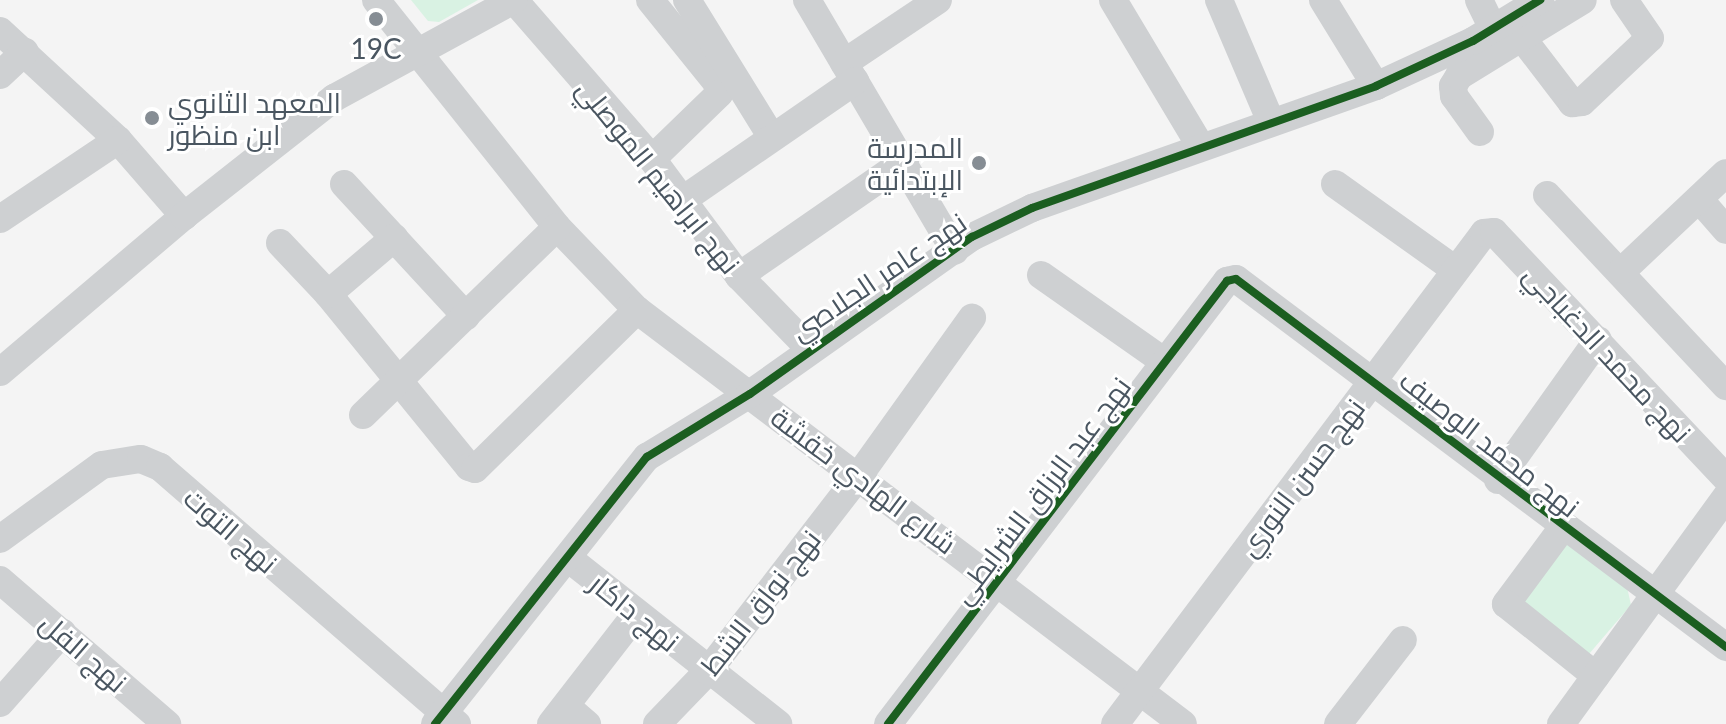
<!DOCTYPE html>
<html>
<head>
<meta charset="utf-8">
<style>
	body { margin:0 }
	#map { position:relative; width:1726px; height:724px; overflow:hidden; background:#f4f4f4; font-family:Lato,Cairo,sans-serif }
	div>[style] { position:absolute }
	.green>* { inset:0; background:#d9f2e3 }
	.minor>* { height:28px; margin:-14px; padding:0 14px; transform-origin:14px; border-radius:14px; background:#ced0d2 }
	.cycleway>* { height:8px; margin:-4px; padding:0 4px; transform-origin:4px; border-radius:4px; background:#1b5e20 }
	.dots>* { width:22px; height:22px; translate:-50% -50%; box-sizing:border-box; border:4px solid #fff; border-radius:50% }
	span { translate:-50% -50%; white-space:nowrap; text-align:center; line-height:1.15; -webkit-text-stroke:6px #fff; paint-order:stroke }
	.poi-label { font-size:28px; color:#4a5661 }
	.left { translate:0 -50%; text-align:left }
	.right { translate:-100% -50%; text-align:right }
	.street-label { font-size:28px; color:#4a5661 }
</style>
</head>
<body>
<div id="map">
	<div class="green">
		<div style="clip-path:polygon(411px 0,478px 0,439px 22px,428px 21px)"></div>
		<div style="clip-path:polygon(1568px 540px,1627px 587px,1631px 605px,1589px 654px,1523px 607px,1522px 595px)"></div>
	</div>
	<div class="minor">
		<div style="left:376px;top:0;width:290px;rotate:51.4deg"></div>
		<div style="left:557px;top:227px;width:115px;rotate:46.1deg"></div>
		<div style="left:637px;top:310px;width:685px;rotate:37.17deg"></div>
		<div style="left:514px;top:0;width:211px;rotate:49deg"></div>
		<div style="left:652px;top:159px;width:146px;rotate:53.4deg"></div>
		<div style="left:739px;top:276px;width:100px;rotate:45.8deg"></div>
		<div style="left:650px;top:0;width:107px;rotate:51.1deg"></div>
		<div style="left:717px;top:83px;width:11px;rotate:80deg"></div>
		<div style="left:719px;top:94px;width:93px;rotate:135.9deg"></div>
		<div style="left:687px;top:0;width:160px;rotate:58.3deg"></div>
		<div style="left:807px;top:0;width:291px;rotate:59.5deg"></div>
		<div style="left:1113px;top:0;width:171px;rotate:59.1deg"></div>
		<div style="left:1219px;top:0;width:133px;rotate:66.9deg"></div>
		<div style="left:1323px;top:0;width:101px;rotate:58.4deg"></div>
		<div style="left:1479px;top:0;width:32px;rotate:64deg"></div>
		<div style="left:0;top:31px;width:161px;rotate:42.7deg"></div>
		<div style="left:118px;top:140px;width:101px;rotate:49deg"></div>
		<div style="left:1523px;top:39px;width:81px;rotate:52.6deg"></div>
		<div style="left:1572px;top:103px;width:10px;rotate:-6deg"></div>
		<div style="left:1582px;top:102px;width:93px;rotate:-43.3deg"></div>
		<div style="left:1650px;top:38px;width:46px;rotate:-124.4deg"></div>
		<div style="left:844px;top:63px;width:113px;rotate:-33.8deg"></div>
		<div style="left:0;top:75px;width:34px;rotate:-43deg"></div>
		<div style="left:1480px;top:132px;width:44px;rotate:-125.8deg"></div>
		<div style="left:1454px;top:96px;width:10px;rotate:-96deg"></div>
		<div style="left:1453px;top:86px;width:12px;rotate:-59deg"></div>
		<div style="left:1459px;top:76px;width:145px;rotate:-31.5deg"></div>
		<div style="left:344px;top:184px;width:180px;rotate:47.3deg"></div>
		<div style="left:1335px;top:184px;width:146px;rotate:35.5deg"></div>
		<div style="left:1547px;top:195px;width:262px;rotate:46.9deg"></div>
		<div style="left:684px;top:199px;width:208px;rotate:-34.6deg"></div>
		<div style="left:1699px;top:199px;width:41px;rotate:48.9deg"></div>
		<div style="left:0;top:219px;width:142px;rotate:-33.8deg"></div>
		<div style="left:280px;top:243px;width:70px;rotate:46.7deg"></div>
		<div style="left:328px;top:294px;width:223px;rotate:50.8deg"></div>
		<div style="left:469px;top:467px;width:6px;rotate:18deg"></div>
		<div style="left:475px;top:469px;width:227px;rotate:-44.5deg"></div>
		<div style="left:1623px;top:270px;width:141px;rotate:-43.3deg"></div>
		<div style="left:1041px;top:275px;width:151px;rotate:35.1deg"></div>
		<div style="left:739px;top:276px;width:202px;rotate:-34.7deg"></div>
		<div style="left:328px;top:294px;width:87px;rotate:-40.3deg"></div>
		<div style="left:0;top:372px;width:241px;rotate:-40.3deg"></div>
		<div style="left:184px;top:216px;width:191px;rotate:-38.2deg"></div>
		<div style="left:334px;top:98px;width:205px;rotate:-28.6deg"></div>
		<div style="left:363px;top:415px;width:270px;rotate:-44.1deg"></div>
		<div style="left:1498px;top:480px;width:172px;rotate:-54.5deg"></div>
		<div style="left:1563px;top:527px;width:96px;rotate:126.5deg"></div>
		<div style="left:1506px;top:604px;width:115px;rotate:38.7deg"></div>
		<div style="left:0;top:539px;width:126px;rotate:-36deg"></div>
		<div style="left:102px;top:465px;width:39px;rotate:-9deg"></div>
		<div style="left:141px;top:459px;width:21px;rotate:23deg"></div>
		<div style="left:160px;top:467px;width:393px;rotate:40.9deg"></div>
		<div style="left:568px;top:558px;width:268px;rotate:38.3deg"></div>
		<div style="left:0;top:580px;width:221px;rotate:40.8deg"></div>
		<div style="left:0;top:703px;width:94px;rotate:-48.5deg"></div>
		<div style="left:566px;top:706px;width:28px;rotate:41deg"></div>
		<div style="left:435px;top:724px;width:341px;rotate:-51.6deg"></div>
		<div style="left:647px;top:457px;width:121px;rotate:-31.5deg"></div>
		<div style="left:750px;top:394px;width:272px;rotate:-35.3deg"></div>
		<div style="left:972px;top:237px;width:67px;rotate:-25.8deg"></div>
		<div style="left:1032px;top:208px;width:365px;rotate:-19.5deg"></div>
		<div style="left:1376px;top:86px;width:107px;rotate:-24.9deg"></div>
		<div style="left:1473px;top:41px;width:79px;rotate:-31.5deg"></div>
		<div style="left:551px;top:724px;width:140px;rotate:-52.2deg"></div>
		<div style="left:657px;top:724px;width:74px;rotate:-46.1deg"></div>
		<div style="left:708px;top:671px;width:245px;rotate:-52.3deg"></div>
		<div style="left:858px;top:477px;width:196px;rotate:-54.4deg"></div>
		<div style="left:888px;top:724px;width:558px;rotate:-52.58deg"></div>
		<div style="left:1227px;top:281px;width:9px;rotate:-13deg"></div>
		<div style="left:1236px;top:279px;width:613px;rotate:36.91deg"></div>
		<div style="left:1115px;top:724px;width:614px;rotate:-53.07deg"></div>
		<div style="left:1484px;top:233px;width:10px;rotate:-6deg"></div>
		<div style="left:1494px;top:232px;width:338px;rotate:46.7deg"></div>
		<div style="left:1338px;top:724px;width:106px;rotate:-52.3deg"></div>
		<div style="left:1561px;top:724px;width:281px;rotate:-54deg"></div>
	</div>
	<div class="cycleway">
		<div style="left:435px;top:724px;width:341px;rotate:-51.6deg"></div>
		<div style="left:647px;top:457px;width:121px;rotate:-31.5deg"></div>
		<div style="left:750px;top:394px;width:272px;rotate:-35.3deg"></div>
		<div style="left:972px;top:237px;width:67px;rotate:-25.8deg"></div>
		<div style="left:1032px;top:208px;width:365px;rotate:-19.5deg"></div>
		<div style="left:1376px;top:86px;width:107px;rotate:-24.9deg"></div>
		<div style="left:1473px;top:41px;width:79px;rotate:-31.5deg"></div>
		<div style="left:888px;top:724px;width:558px;rotate:-52.58deg"></div>
		<div style="left:1227px;top:281px;width:9px;rotate:-13deg"></div>
		<div style="left:1236px;top:279px;width:613px;rotate:36.91deg"></div>
	</div>
	<div class="dots">
		<div style="left:376px;top:19px;background:#868d94"></div>
		<div style="left:152px;top:118px;background:#868d94"></div>
		<div style="left:979px;top:163px;background:#868d94"></div>
	</div>
	<div class="poi-label">
		<span style="left:376px;top:48px">19C</span>
		<span class="left" style="left:168px;top:118px">المعهد الثانوي<br>ابن منظور</span>
		<span class="right" style="left:963px;top:163px">المدرسة<br>الإبتدائية</span>
	</div>
	<div class="street-label">
		<span style="left:659px;top:176px;rotate:51deg">نهج ابراهيم الموصلي</span>
		<span style="left:878px;top:276px;rotate:-34deg">نهج عامر الجلاصي</span>
		<span style="left:1608px;top:353px;rotate:47deg">نهج محمد الدغباجي</span>
		<span style="left:1490px;top:443px;rotate:38deg">نهج محمد الوصيف</span>
		<span style="left:1301px;top:477px;rotate:-53deg">نهج حسن النوري</span>
		<span style="left:864px;top:480px;rotate:37deg">شارع الهادي خفشة</span>
		<span style="left:1041px;top:490px;rotate:-53deg">نهج عبد الرزاق الشرايطي</span>
		<span style="left:231px;top:530px;rotate:41deg">نهج التوت</span>
		<span style="left:760px;top:602px;rotate:-52deg">نهج نواق الشط</span>
		<span style="left:635px;top:612px;rotate:39deg">نهج داكار</span>
		<span style="left:84px;top:652px;rotate:41deg">نهج الفل</span>
	</div>
</div>
</body>
</html>
